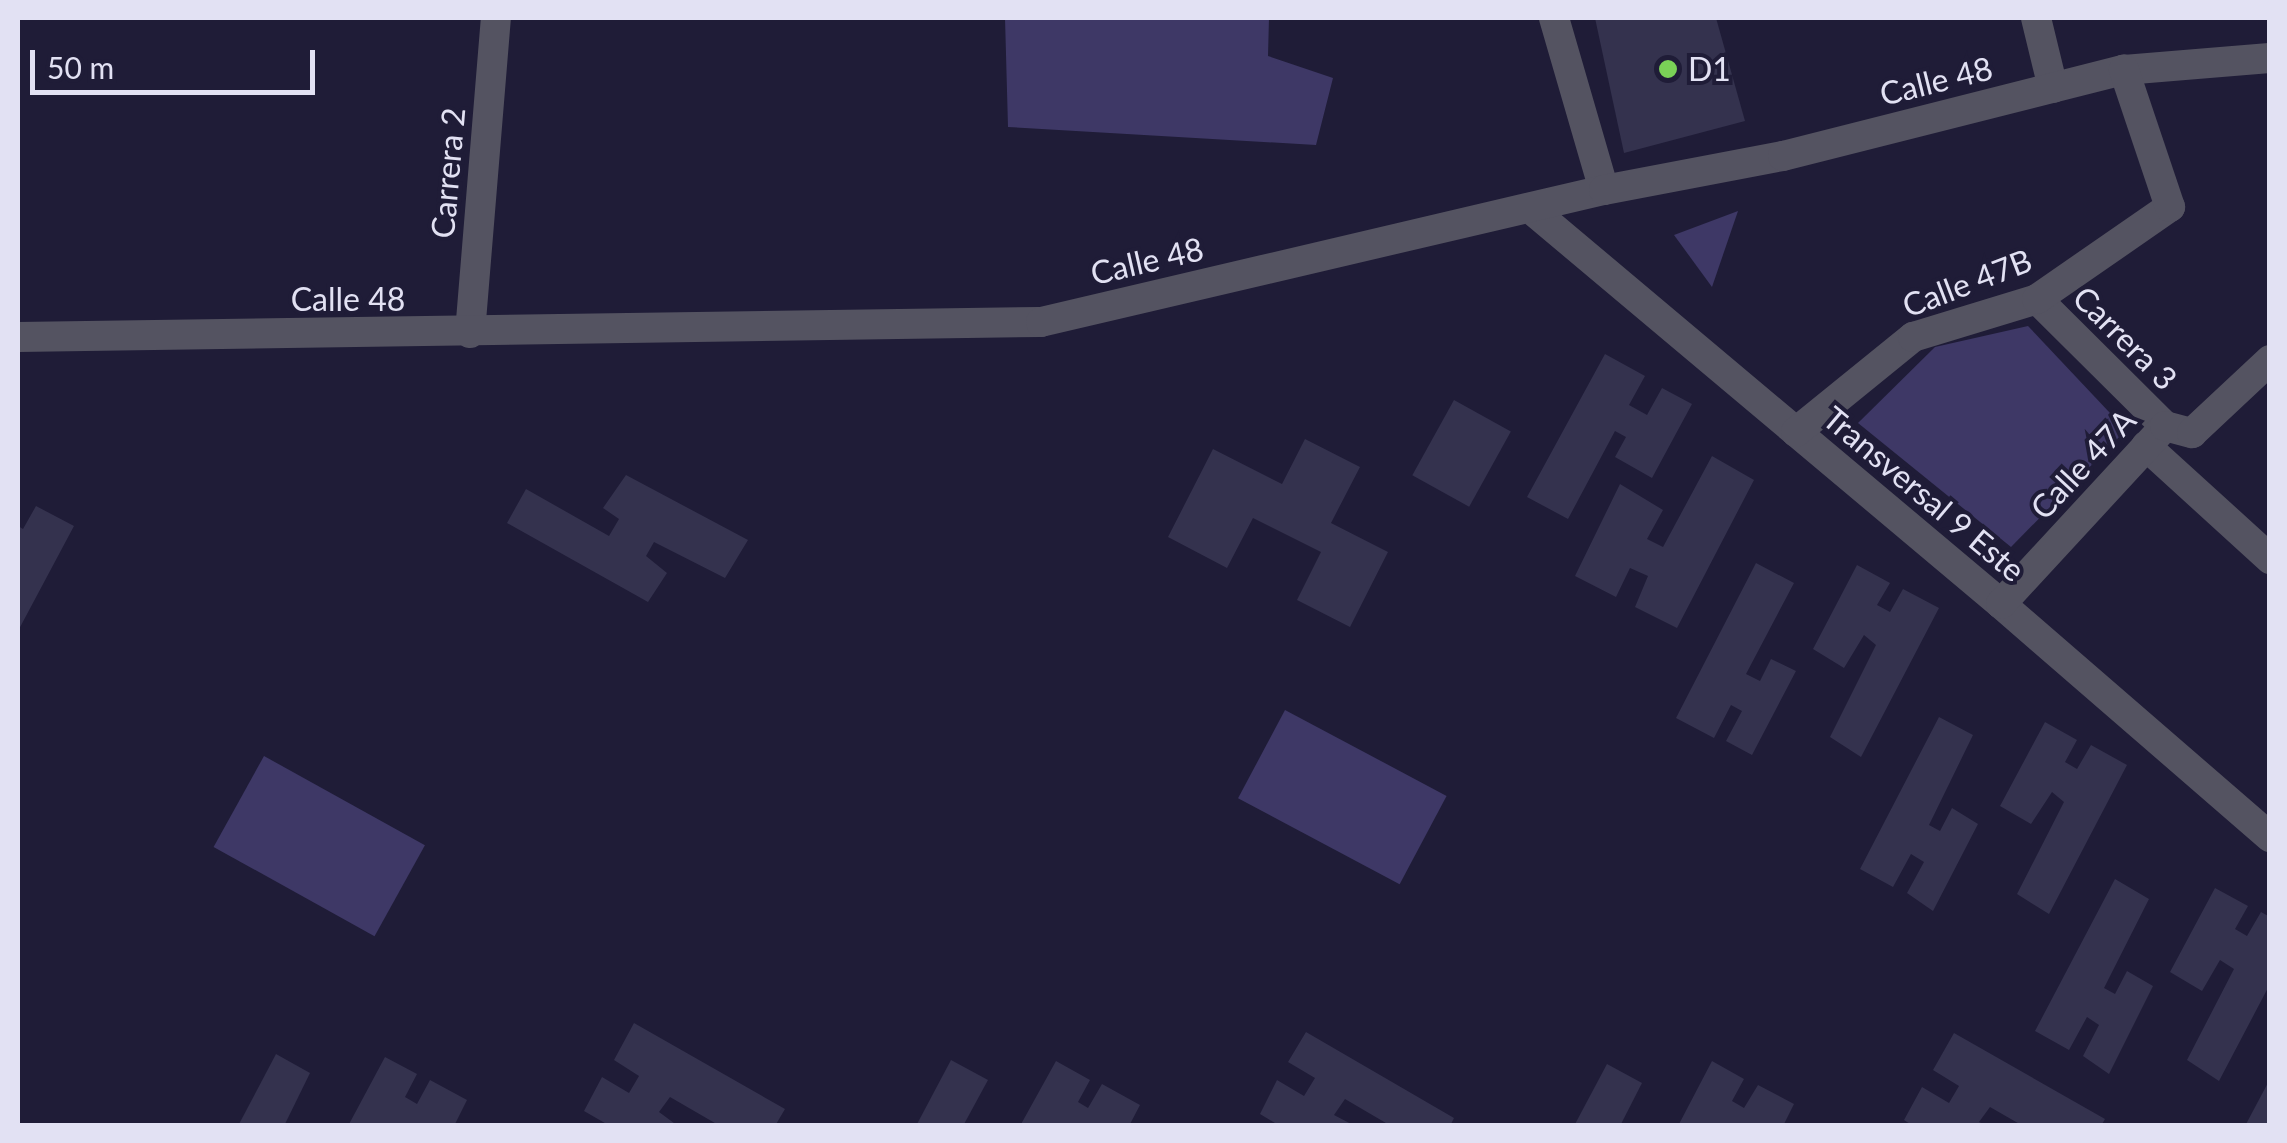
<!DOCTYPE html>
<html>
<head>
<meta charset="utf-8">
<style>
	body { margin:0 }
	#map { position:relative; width:2287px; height:1143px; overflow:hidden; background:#1f1c37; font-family:Lato,sans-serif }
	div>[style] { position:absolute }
	.green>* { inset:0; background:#3e3866; transform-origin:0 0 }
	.building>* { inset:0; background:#34324e; transform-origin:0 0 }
	.minor>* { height:30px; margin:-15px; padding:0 15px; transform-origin:15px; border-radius:15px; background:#545361 }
	.dots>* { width:28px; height:28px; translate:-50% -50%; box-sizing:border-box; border:5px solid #1f1c37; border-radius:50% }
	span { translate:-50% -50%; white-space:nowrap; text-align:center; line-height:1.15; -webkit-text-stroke:8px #1f1c37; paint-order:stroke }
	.poi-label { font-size:32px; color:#e2e1f3 }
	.left { translate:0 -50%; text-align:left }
	.street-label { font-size:32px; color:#e2e1f3 }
	.frame { position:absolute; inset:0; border:20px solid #e2e1f3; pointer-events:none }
	.scale { position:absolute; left:30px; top:50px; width:285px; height:45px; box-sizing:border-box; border:5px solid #e2e1f3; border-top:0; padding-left:12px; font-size:30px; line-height:35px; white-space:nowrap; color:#e2e1f3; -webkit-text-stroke:8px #1f1c37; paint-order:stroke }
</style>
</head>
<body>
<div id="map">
	<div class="green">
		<div style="clip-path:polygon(1005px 18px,1269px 18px,1268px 56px,1333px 78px,1316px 145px,1008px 127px)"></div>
		<div style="clip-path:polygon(1738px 211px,1712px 287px,1674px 235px)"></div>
		<div style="clip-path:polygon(2028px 326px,2126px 430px,2011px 547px,1858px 423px,1935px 347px)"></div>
		<div style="left:1285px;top:710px;width:183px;height:100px;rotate:28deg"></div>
		<div style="left:264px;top:756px;width:184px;height:104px;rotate:29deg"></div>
	</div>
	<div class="building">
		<div style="clip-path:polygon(1595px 18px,1716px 18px,1745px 121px,1624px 153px)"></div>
		<div style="clip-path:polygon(1605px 354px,1645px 376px,1629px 405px,1647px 415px,1662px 388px,1692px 404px,1652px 478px,1615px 457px,1626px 437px,1615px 431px,1568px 519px,1527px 497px)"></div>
		<div style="left:1454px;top:400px;width:65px;height:86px;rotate:29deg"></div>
		<div style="clip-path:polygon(1305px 439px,1360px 467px,1331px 523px,1388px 552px,1350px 627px,1297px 600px,1321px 552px,1253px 518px,1227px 568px,1168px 537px,1213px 449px,1282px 484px)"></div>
		<div style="clip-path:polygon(1712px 456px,1754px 480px,1677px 628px,1635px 607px,1648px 576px,1630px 568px,1616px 597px,1575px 576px,1620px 484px,1663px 510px,1647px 539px,1663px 547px)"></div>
		<div style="clip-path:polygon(626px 475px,748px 540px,725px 578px,654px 542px,646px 556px,667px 573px,648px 602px,507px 523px,526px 489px,609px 536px,619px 519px,603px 508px)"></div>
		<div style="clip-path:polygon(36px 506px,74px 526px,18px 631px,18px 526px,23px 529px)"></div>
		<div style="clip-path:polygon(1756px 563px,1794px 583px,1746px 674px,1760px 681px,1771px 659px,1796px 671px,1752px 755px,1726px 741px,1742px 711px,1731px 705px,1714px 738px,1676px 718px)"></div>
		<div style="clip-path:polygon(1857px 565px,1890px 583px,1877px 605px,1890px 612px,1903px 589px,1939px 608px,1861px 757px,1830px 737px,1876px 645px,1864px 635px,1844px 668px,1813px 649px)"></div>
		<div style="clip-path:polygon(1939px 717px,1973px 735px,1929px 825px,1940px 831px,1952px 808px,1978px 824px,1933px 911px,1907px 893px,1924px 862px,1911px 854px,1893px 887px,1860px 869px)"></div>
		<div style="clip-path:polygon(2045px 722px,2077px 740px,2065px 762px,2077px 769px,2091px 745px,2127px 765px,2049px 914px,2017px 894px,2064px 802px,2052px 792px,2031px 824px,2000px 806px)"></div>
		<div style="clip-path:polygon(2115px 879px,2149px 899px,2104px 988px,2115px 994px,2127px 971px,2153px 986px,2109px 1074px,2083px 1056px,2099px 1025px,2087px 1017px,2069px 1050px,2035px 1031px)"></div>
		<div style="clip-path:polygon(2215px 888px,2248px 906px,2235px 929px,2247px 936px,2261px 912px,2270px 917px,2270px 984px,2219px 1081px,2187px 1060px,2234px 969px,2220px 960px,2202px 991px,2170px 972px)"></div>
		<div style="clip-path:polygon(634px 1023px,785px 1109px,775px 1126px,720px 1126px,670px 1097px,659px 1112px,678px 1126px,610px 1126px,584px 1111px,602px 1077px,629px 1093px,639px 1076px,614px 1060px)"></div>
		<div style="clip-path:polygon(1306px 1032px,1454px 1118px,1450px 1126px,1391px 1126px,1345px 1099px,1334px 1115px,1355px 1126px,1280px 1126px,1260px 1114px,1277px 1080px,1304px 1096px,1315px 1078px,1288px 1062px)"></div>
		<div style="clip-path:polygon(1954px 1033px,2105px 1119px,2101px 1126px,2023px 1126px,1990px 1107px,1979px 1122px,1987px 1126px,1913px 1126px,1904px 1120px,1922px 1087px,1949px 1103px,1959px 1086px,1933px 1070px)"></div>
		<div style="clip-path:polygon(276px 1054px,310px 1073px,284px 1126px,238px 1126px)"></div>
		<div style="clip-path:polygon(385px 1057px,417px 1074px,405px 1097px,417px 1104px,430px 1080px,467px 1100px,454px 1126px,348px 1126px)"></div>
		<div style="clip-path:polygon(951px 1060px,988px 1080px,963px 1126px,916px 1126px)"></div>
		<div style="clip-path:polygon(1056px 1061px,1090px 1080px,1078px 1102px,1088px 1108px,1102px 1084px,1140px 1105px,1129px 1126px,1020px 1126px)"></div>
		<div style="clip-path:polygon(1712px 1061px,1744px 1079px,1732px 1101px,1744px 1108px,1758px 1085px,1794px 1104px,1783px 1126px,1678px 1126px)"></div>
		<div style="clip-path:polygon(1607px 1064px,1642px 1083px,1620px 1126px,1574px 1126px)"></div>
		<div style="clip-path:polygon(2270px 1079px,2270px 1126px,2245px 1126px)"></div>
	</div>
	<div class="minor">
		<div style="left:1554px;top:18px;width:179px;rotate:73.8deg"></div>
		<div style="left:2036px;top:18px;width:72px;rotate:76.3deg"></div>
		<div style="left:1531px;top:209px;width:614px;rotate:40.04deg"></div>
		<div style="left:2001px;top:604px;width:356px;rotate:40.9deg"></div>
		<div style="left:2037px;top:299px;width:180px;rotate:44.8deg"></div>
		<div style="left:470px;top:333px;width:316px;rotate:-85.3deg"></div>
		<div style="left:18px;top:337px;width:1023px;rotate:-0.84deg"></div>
		<div style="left:1041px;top:322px;width:578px;rotate:-13.2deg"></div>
		<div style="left:1604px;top:190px;width:182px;rotate:-10.8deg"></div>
		<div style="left:1783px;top:156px;width:352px;rotate:-14.2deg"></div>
		<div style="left:2124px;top:70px;width:146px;rotate:-4.7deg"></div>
		<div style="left:1796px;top:432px;width:151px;rotate:-39.1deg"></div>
		<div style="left:1913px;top:337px;width:130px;rotate:-17deg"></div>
		<div style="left:2037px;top:299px;width:162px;rotate:-34.7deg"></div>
		<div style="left:2170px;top:207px;width:145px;rotate:-108.6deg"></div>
		<div style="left:2146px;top:446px;width:168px;rotate:42.3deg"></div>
		<div style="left:2001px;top:604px;width:242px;rotate:-47.3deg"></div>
		<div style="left:2165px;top:426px;width:28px;rotate:15deg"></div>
		<div style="left:2192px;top:433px;width:107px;rotate:-43.1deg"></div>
	</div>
	<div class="dots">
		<div style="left:1668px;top:69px;background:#7ad157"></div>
	</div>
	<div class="poi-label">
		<span class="left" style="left:1688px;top:69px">D1</span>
	</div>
	<div class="street-label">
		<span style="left:1936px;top:81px;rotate:-14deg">Calle 48</span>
		<span style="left:448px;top:173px;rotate:-85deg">Carrera 2</span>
		<span style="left:1147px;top:261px;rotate:-13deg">Calle 48</span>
		<span style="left:1967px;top:283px;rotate:-21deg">Calle 47B</span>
		<span style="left:348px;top:299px">Calle 48</span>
		<span style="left:2125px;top:338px;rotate:45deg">Carrera 3</span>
		<span style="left:2083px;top:464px;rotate:-47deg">Calle 47A</span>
		<span style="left:1924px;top:494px;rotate:40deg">Transversal 9 Este</span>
	</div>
	<div class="frame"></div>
	<div class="scale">50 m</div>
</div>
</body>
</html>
